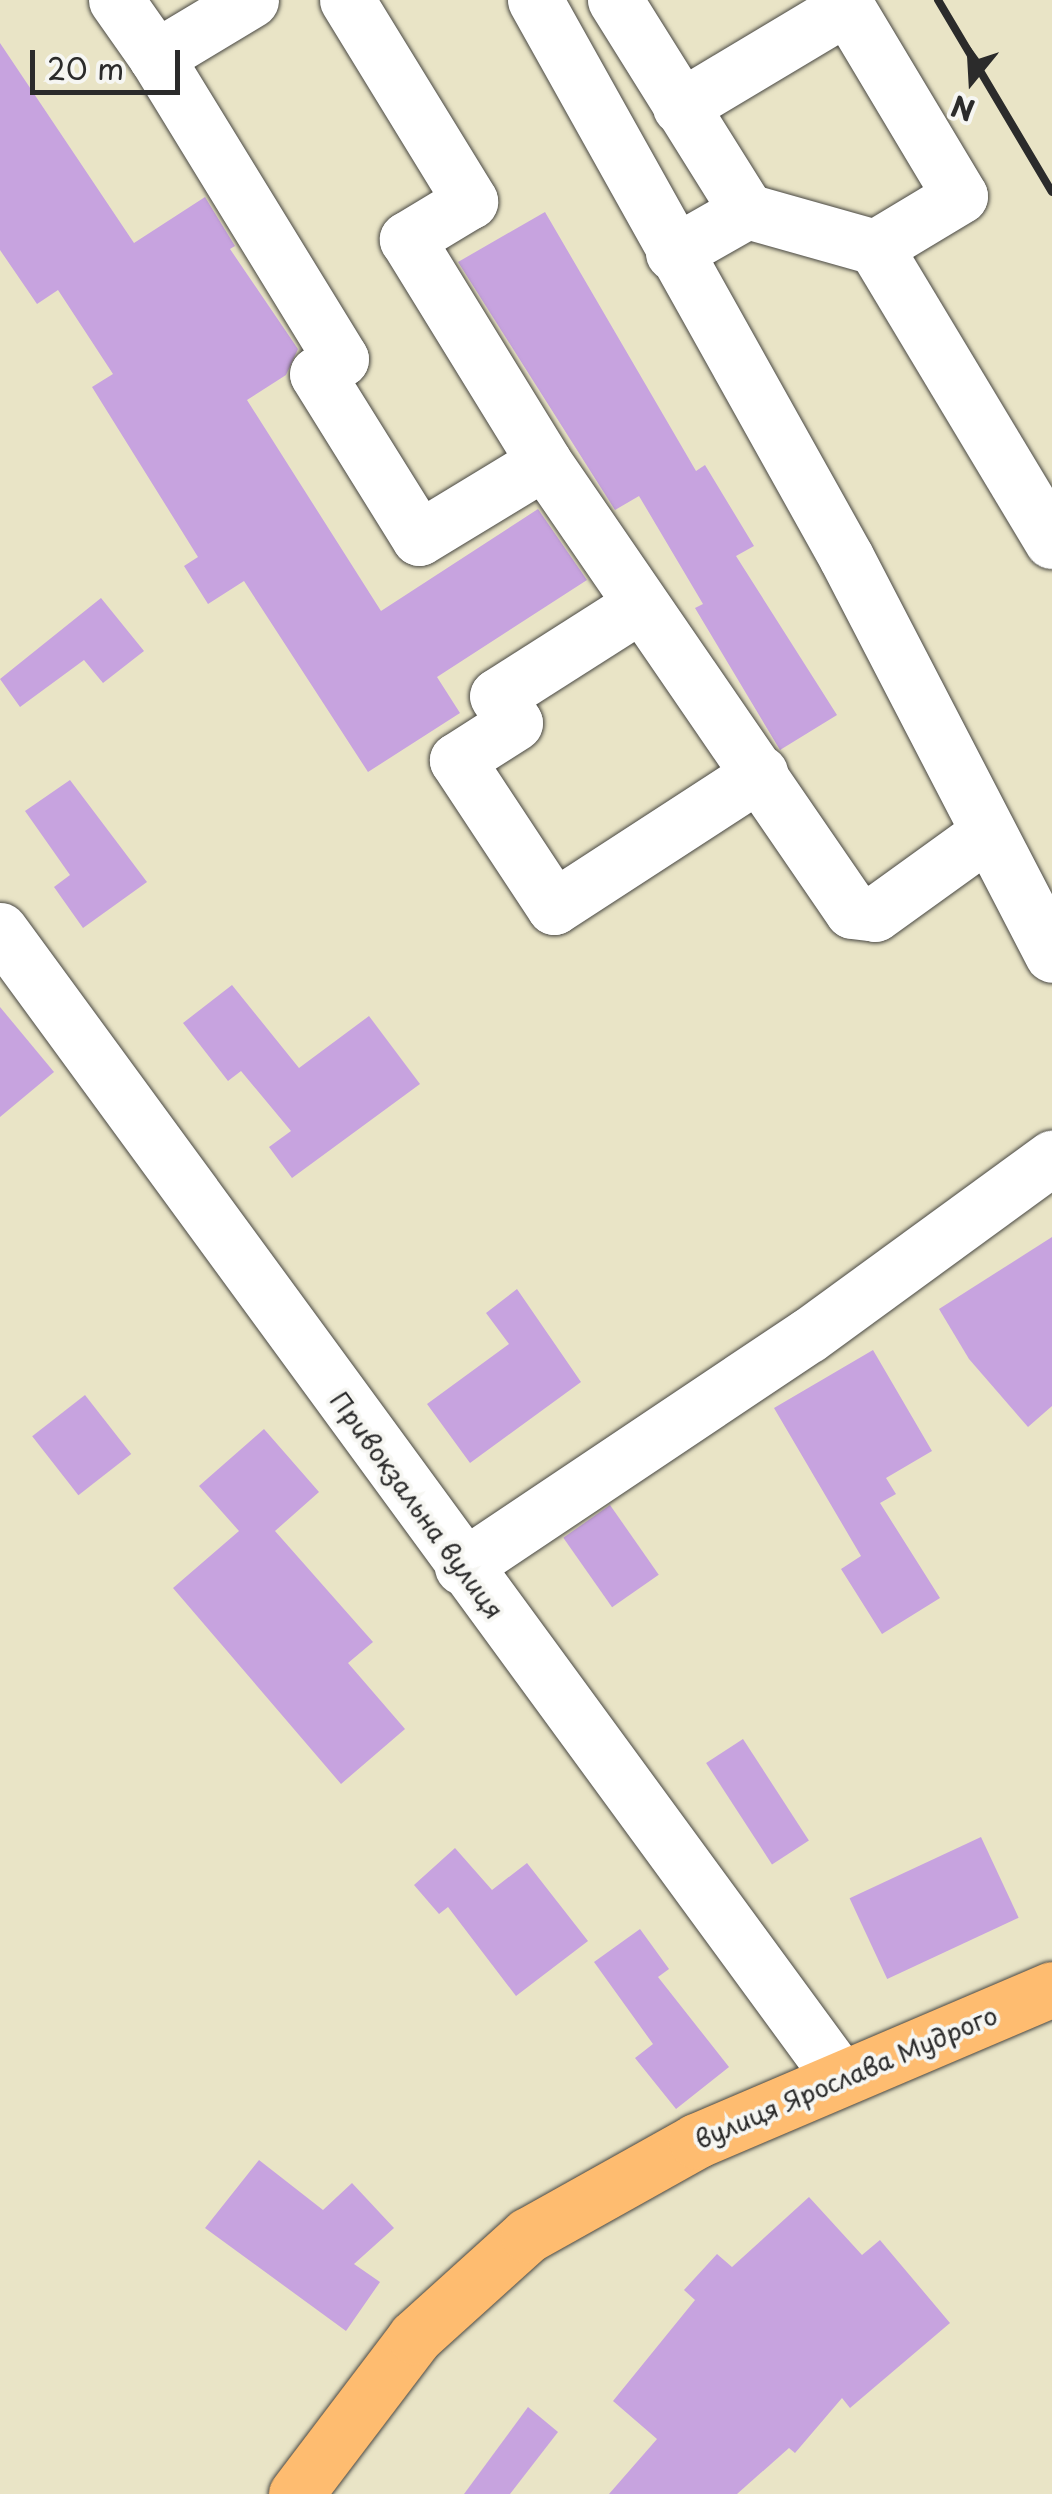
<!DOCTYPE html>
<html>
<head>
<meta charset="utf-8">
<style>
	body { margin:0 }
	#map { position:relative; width:1052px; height:2494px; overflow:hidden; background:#e9e4c6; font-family:"Playpen Sans",sans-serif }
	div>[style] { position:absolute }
	.building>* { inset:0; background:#c7a3df; transform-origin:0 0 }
	.roads { filter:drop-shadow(0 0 2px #484742) drop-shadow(0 0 2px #484742) }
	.minor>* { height:55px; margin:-27.5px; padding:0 27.5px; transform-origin:27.5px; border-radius:27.5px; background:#fff }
	.major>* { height:55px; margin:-27.5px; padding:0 27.5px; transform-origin:27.5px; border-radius:27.5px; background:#febc70 }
	.rail>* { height:8px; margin:-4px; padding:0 4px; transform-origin:4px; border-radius:4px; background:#2b2b2b }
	span { translate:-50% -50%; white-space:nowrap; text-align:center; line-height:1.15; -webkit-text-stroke:8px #f6f6f2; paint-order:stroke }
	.street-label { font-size:25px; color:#2b2b2b }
	.north { position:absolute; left:922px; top:30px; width:100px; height:100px; -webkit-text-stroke:8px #f6f6f2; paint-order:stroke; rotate:198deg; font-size:28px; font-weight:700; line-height:40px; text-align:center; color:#2b2b2b }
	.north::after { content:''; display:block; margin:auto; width:35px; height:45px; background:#2b2b2b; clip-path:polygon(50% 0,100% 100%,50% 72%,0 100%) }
	.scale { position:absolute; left:30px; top:50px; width:150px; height:45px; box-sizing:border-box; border:5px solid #2b2b2b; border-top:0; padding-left:12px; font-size:30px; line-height:35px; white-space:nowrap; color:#2b2b2b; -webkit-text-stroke:8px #f6f6f2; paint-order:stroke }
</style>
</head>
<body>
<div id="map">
	<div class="building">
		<div style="clip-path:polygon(0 43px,134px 243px,205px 197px,235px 246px,230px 249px,298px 349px,286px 375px,247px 400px,381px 611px,538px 509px,587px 580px,437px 677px,460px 713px,368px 772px,244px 581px,208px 604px,184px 566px,198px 557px,92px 387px,113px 374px,58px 290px,37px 304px,0 250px)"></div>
		<div style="clip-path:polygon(545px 212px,696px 471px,705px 465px,754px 546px,736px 556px,837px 715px,780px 750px,695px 608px,703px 604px,639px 496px,615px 510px,458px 262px)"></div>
		<div style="clip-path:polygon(101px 598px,144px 651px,103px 683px,84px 660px,20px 707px,0 679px)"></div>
		<div style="clip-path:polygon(70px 780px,147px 882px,83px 928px,54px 887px,70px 875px,25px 811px)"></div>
		<div style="clip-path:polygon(232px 985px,299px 1068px,369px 1016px,420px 1084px,292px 1178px,269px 1147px,291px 1131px,241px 1071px,228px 1081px,183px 1023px)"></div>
		<div style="clip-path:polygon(0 1007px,54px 1072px,0 1117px)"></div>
		<div style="clip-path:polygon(1052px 1237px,1052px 1406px,1028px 1427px,969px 1359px,939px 1309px)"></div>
		<div style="clip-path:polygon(517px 1289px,581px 1382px,470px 1463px,427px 1404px,509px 1344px,486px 1313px)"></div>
		<div style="clip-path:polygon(873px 1350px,932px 1451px,886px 1478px,896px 1494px,880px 1503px,940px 1598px,882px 1634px,841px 1569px,861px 1556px,774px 1408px)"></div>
		<div style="left:85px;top:1395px;width:75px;height:67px;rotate:52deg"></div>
		<div style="clip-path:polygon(264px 1429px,319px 1492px,275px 1531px,373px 1642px,348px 1663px,405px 1729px,341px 1784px,173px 1588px,239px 1531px,199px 1486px)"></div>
		<div style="left:610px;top:1505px;width:85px;height:57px;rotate:55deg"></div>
		<div style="left:743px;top:1739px;width:121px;height:44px;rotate:57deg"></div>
		<div style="left:981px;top:1837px;width:89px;height:145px;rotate:65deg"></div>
		<div style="clip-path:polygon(455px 1848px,492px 1890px,527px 1863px,588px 1941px,516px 1996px,448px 1907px,439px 1914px,414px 1885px)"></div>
		<div style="clip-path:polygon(640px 1929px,669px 1969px,658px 1977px,729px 2067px,676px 2109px,635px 2058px,653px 2044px,594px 1962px)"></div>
		<div style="clip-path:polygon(259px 2160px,323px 2210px,352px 2183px,394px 2228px,354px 2264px,380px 2282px,346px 2331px,205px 2228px)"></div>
		<div style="clip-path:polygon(809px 2197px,862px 2255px,880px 2240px,950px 2323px,850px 2408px,842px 2398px,795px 2453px,789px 2448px,737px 2494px,609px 2494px,657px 2439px,613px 2401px,695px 2300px,684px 2290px,717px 2254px,732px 2267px)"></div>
		<div style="clip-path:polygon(528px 2407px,558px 2432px,510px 2494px,464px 2494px)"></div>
	</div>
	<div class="roads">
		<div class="minor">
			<div style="left:116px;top:0;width:70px;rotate:54.9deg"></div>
			<div style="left:251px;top:0;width:111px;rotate:149deg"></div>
			<div style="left:156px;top:57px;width:354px;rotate:58.5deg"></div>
			<div style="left:341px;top:359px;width:28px;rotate:148deg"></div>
			<div style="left:317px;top:374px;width:193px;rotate:58.1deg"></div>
			<div style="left:419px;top:538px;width:146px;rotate:-31.3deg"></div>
			<div style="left:347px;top:0;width:236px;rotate:58.5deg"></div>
			<div style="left:470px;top:201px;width:74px;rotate:148.9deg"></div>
			<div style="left:407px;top:239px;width:262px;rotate:58.4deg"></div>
			<div style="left:544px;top:462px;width:544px;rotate:55.55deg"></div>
			<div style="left:852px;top:911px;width:23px;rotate:7deg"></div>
			<div style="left:875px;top:914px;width:137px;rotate:-35.8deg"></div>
			<div style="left:535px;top:0;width:638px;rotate:60.82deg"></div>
			<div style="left:846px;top:557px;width:448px;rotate:62.6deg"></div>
			<div style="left:615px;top:0;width:249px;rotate:58deg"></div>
			<div style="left:680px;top:107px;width:195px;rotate:-30.9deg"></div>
			<div style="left:847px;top:7px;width:220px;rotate:59.1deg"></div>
			<div style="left:960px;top:196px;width:99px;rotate:149deg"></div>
			<div style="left:875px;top:247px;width:343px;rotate:59deg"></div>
			<div style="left:673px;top:253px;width:85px;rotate:-29.6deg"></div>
			<div style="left:747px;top:211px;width:133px;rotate:15.7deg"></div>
			<div style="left:640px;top:605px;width:169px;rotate:147.5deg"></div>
			<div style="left:497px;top:696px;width:32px;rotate:56deg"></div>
			<div style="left:515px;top:723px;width:69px;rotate:147.5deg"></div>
			<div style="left:457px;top:760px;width:176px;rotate:56.6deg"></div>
			<div style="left:554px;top:907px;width:246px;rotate:-33deg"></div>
			<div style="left:0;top:930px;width:1419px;rotate:53.8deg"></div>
			<div style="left:462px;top:1567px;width:417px;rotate:-33.8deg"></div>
			<div style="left:809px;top:1335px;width:301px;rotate:-36.1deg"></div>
		</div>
		<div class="major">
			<div style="left:296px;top:2494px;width:197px;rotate:-52.8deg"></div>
			<div style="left:415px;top:2337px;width:152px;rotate:-42.1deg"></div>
			<div style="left:528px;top:2235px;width:193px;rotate:-29.2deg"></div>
			<div style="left:696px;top:2141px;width:387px;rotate:-23.1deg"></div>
		</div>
	</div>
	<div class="rail">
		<div style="left:938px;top:0;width:223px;rotate:59.3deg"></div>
	</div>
	<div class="street-label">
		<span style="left:417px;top:1505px;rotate:54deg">Привокзальна вулиця</span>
		<span style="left:846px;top:2077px;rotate:-23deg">вулиця Ярослава Мудрого</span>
	</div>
	<div class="north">N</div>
	<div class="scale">20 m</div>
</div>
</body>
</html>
